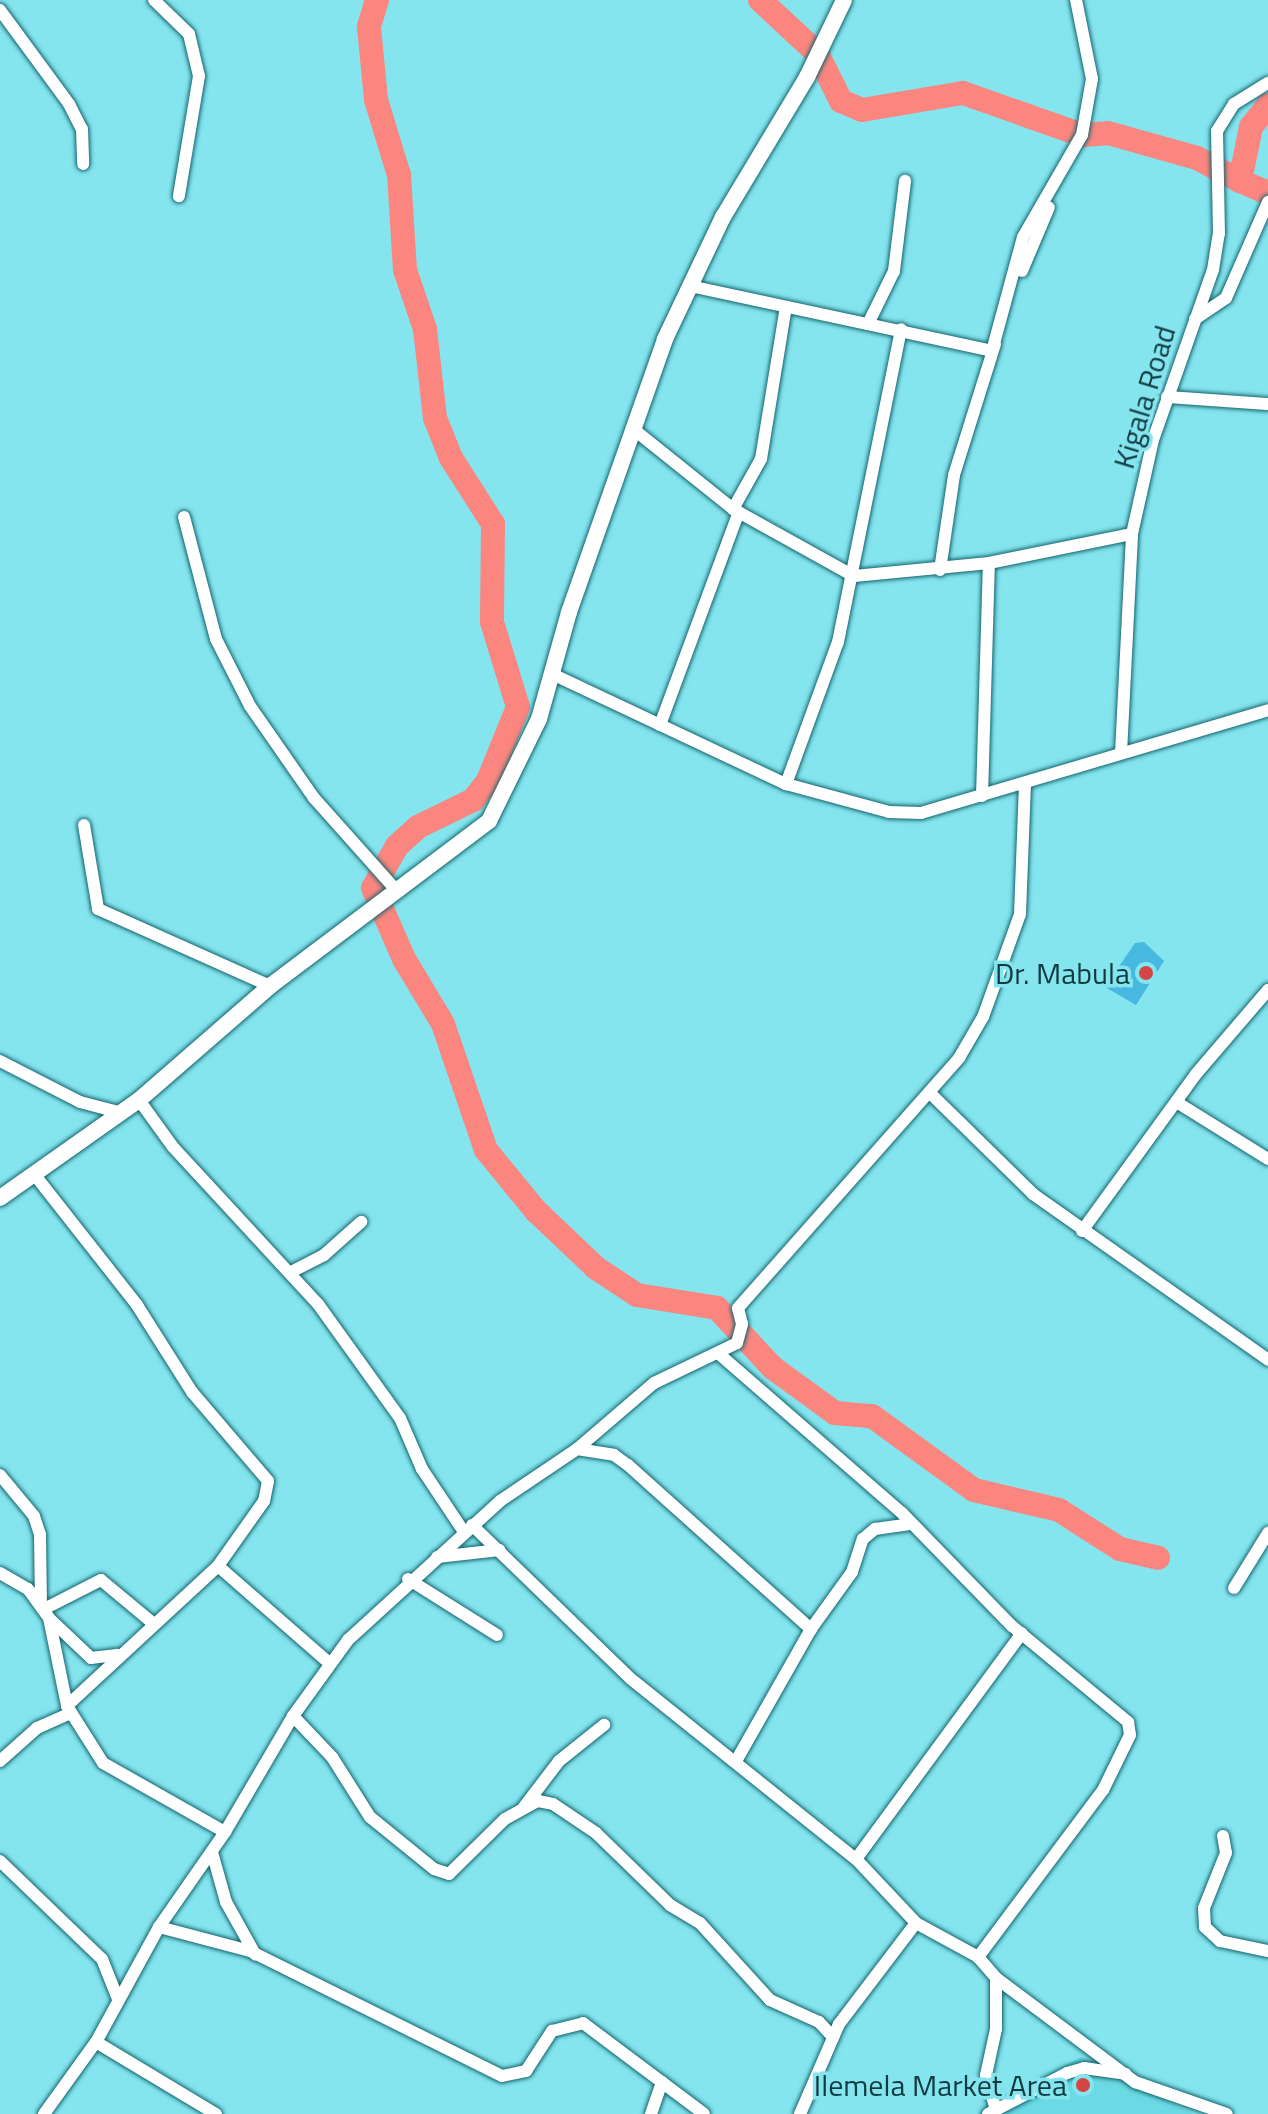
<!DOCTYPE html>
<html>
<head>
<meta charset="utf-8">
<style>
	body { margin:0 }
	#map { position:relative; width:1268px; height:2114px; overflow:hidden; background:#85e5ef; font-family:"Titillium Web",sans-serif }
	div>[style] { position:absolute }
	.built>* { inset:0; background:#6cdae5 }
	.river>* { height:24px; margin:-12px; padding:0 12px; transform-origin:12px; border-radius:12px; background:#fb8680 }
	.building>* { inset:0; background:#47b9e0 }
	.roads { filter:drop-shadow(0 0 2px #13656c) drop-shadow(0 0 2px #13656c) }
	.minor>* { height:12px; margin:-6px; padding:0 6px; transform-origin:6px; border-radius:6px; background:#fff }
	.tertiary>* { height:16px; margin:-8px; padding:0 8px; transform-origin:8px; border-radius:8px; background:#fff }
	.dots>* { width:22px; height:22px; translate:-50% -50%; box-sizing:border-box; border:4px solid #85e5ef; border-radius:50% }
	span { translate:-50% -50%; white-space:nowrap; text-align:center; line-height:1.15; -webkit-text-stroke:7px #85e5ef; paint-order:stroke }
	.street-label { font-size:30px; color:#113b40 }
	.poi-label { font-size:30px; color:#113b40 }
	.right { translate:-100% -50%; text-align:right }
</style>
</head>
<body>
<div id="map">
	<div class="built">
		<div style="clip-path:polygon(1081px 2057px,1193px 2114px,977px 2114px)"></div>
	</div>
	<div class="river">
		<div style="left:377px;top:0;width:28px;rotate:107deg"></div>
		<div style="left:369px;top:27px;width:73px;rotate:84.5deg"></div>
		<div style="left:376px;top:100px;width:78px;rotate:73deg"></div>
		<div style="left:399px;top:175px;width:95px;rotate:86.4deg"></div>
		<div style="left:405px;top:270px;width:62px;rotate:71.3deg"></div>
		<div style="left:425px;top:329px;width:90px;rotate:83.6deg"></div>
		<div style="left:435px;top:418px;width:43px;rotate:68.2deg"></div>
		<div style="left:451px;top:458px;width:78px;rotate:57.5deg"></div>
		<div style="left:493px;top:524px;width:98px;rotate:90.6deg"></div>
		<div style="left:492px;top:622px;width:89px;rotate:73deg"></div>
		<div style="left:518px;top:707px;width:80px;rotate:112.1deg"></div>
		<div style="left:488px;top:781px;width:24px;rotate:128deg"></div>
		<div style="left:473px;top:800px;width:61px;rotate:153.9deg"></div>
		<div style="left:418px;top:827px;width:28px;rotate:138deg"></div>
		<div style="left:397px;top:846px;width:48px;rotate:119.7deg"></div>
		<div style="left:373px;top:888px;width:77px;rotate:66.4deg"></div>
		<div style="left:404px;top:959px;width:76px;rotate:59deg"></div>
		<div style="left:443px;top:1024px;width:133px;rotate:71.2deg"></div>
		<div style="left:486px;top:1150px;width:79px;rotate:50.7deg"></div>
		<div style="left:536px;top:1211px;width:83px;rotate:43.5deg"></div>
		<div style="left:596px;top:1268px;width:49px;rotate:33.4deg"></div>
		<div style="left:637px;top:1295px;width:81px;rotate:9.2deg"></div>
		<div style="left:717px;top:1308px;width:82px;rotate:47deg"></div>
		<div style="left:773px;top:1368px;width:77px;rotate:36deg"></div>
		<div style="left:835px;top:1413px;width:37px;rotate:5deg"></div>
		<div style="left:872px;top:1416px;width:126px;rotate:36deg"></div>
		<div style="left:974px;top:1490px;width:87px;rotate:13.2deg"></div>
		<div style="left:1059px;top:1510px;width:72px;rotate:32.6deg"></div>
		<div style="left:1120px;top:1549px;width:39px;rotate:13deg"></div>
		<div style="left:760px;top:0;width:78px;rotate:42.9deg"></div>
		<div style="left:817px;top:53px;width:54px;rotate:63.4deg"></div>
		<div style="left:841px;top:101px;width:23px;rotate:23deg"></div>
		<div style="left:862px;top:110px;width:102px;rotate:-9.6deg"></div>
		<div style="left:963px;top:93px;width:126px;rotate:19.4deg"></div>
		<div style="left:1082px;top:135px;width:26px;rotate:-4deg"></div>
		<div style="left:1108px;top:133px;width:92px;rotate:15.7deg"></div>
		<div style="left:1197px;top:158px;width:49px;rotate:28.1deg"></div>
		<div style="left:1240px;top:181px;width:55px;rotate:-78.5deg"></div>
		<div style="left:1251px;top:127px;width:28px;rotate:-52deg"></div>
		<div style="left:1240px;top:181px;width:30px;rotate:23deg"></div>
	</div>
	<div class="building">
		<div style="clip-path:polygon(1144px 942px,1164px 961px,1136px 1005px,1105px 987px,1135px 943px)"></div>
	</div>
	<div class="roads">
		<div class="minor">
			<div style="left:154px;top:0;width:49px;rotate:44.2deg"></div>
			<div style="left:189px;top:34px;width:43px;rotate:76.6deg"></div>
			<div style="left:199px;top:76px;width:122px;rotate:99.5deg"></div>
			<div style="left:0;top:10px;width:117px;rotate:53.7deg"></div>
			<div style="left:69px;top:104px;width:28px;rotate:63deg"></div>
			<div style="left:82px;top:129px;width:35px;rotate:88deg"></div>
			<div style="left:1022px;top:271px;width:69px;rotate:-67.1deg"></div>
			<div style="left:690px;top:286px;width:309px;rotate:12.1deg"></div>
			<div style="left:992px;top:351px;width:118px;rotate:-74.8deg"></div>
			<div style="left:1023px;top:237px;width:118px;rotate:-60deg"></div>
			<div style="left:1082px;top:135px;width:57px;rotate:-79.9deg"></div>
			<div style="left:1092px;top:79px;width:81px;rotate:-101.4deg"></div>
			<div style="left:1195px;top:319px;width:37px;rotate:-34deg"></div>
			<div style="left:1226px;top:298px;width:105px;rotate:-66.4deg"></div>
			<div style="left:868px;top:324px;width:59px;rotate:-63.9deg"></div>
			<div style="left:894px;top:271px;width:91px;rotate:-83deg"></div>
			<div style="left:1167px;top:397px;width:101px;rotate:4deg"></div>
			<div style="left:632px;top:428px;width:129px;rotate:38.7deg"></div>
			<div style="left:733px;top:509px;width:138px;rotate:29deg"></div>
			<div style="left:854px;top:576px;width:136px;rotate:-5.5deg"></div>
			<div style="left:989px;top:563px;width:146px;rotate:-11.5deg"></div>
			<div style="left:733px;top:509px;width:57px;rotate:-60.8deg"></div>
			<div style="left:761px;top:459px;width:154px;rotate:-80.7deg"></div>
			<div style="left:184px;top:517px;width:126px;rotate:75.3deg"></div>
			<div style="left:216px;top:639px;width:75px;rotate:63.1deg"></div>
			<div style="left:250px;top:706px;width:112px;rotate:55.2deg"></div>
			<div style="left:314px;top:798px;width:125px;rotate:48.3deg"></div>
			<div style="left:940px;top:570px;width:96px;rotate:-81.6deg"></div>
			<div style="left:954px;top:475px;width:137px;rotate:-72.6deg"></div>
			<div style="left:552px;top:674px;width:259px;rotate:25.2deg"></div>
			<div style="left:786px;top:784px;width:107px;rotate:15.2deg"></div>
			<div style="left:889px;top:812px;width:32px;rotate:2deg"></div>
			<div style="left:921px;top:813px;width:362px;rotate:-16.5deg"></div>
			<div style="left:660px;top:725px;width:227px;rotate:-69.7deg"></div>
			<div style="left:1121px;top:753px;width:219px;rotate:-87.1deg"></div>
			<div style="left:1132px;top:534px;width:96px;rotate:-77.4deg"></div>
			<div style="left:1153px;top:440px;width:180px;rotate:-70.6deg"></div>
			<div style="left:1213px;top:270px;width:36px;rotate:-81deg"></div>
			<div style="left:1219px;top:234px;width:103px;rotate:-91.1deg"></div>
			<div style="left:1217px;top:131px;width:32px;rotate:-58deg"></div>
			<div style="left:1234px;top:104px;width:40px;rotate:-32deg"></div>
			<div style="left:786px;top:784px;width:151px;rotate:-69.9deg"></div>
			<div style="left:838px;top:642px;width:319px;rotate:-78.6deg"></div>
			<div style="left:982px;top:796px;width:233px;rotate:-88.3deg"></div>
			<div style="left:84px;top:825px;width:85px;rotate:80.5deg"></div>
			<div style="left:98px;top:909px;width:188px;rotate:24.1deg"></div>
			<div style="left:0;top:1061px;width:90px;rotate:27.1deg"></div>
			<div style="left:80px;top:1102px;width:43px;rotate:14.7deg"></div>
			<div style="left:931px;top:1094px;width:143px;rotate:44.4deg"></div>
			<div style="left:1033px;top:1194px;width:288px;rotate:35.2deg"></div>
			<div style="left:139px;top:1100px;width:58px;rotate:54.1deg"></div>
			<div style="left:173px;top:1147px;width:214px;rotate:47.3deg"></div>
			<div style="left:318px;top:1304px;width:140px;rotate:54.3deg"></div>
			<div style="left:400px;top:1418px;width:56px;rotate:66.7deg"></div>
			<div style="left:422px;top:1469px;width:76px;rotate:56.3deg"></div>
			<div style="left:1178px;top:1103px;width:106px;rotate:31.9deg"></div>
			<div style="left:34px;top:1174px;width:167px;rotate:51.8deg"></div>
			<div style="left:137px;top:1305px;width:103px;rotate:57.7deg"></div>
			<div style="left:192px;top:1392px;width:117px;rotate:49.5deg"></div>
			<div style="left:268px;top:1481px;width:20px;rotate:101deg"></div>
			<div style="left:264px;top:1501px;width:80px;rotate:125.3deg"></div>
			<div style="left:218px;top:1566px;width:206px;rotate:137.2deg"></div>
			<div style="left:1082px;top:1231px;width:194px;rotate:-54deg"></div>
			<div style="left:1196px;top:1074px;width:111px;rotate:-49.4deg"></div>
			<div style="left:291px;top:1272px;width:37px;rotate:-27deg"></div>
			<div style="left:324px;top:1255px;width:50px;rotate:-41.7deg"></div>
			<div style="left:719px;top:1354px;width:242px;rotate:41deg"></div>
			<div style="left:902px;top:1513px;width:158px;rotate:45.8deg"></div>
			<div style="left:1012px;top:1626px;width:151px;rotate:39.6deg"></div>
			<div style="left:1128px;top:1722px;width:13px;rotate:81deg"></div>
			<div style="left:1130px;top:1735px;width:61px;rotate:116.1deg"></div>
			<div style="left:1103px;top:1790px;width:209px;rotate:126.8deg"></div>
			<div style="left:577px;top:1449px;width:37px;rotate:9deg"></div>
			<div style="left:614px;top:1455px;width:17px;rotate:36deg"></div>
			<div style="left:628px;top:1465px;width:246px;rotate:41.9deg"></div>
			<div style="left:811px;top:1629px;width:152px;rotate:119.6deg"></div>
			<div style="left:0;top:1475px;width:53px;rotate:50.3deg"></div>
			<div style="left:34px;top:1516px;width:19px;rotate:72deg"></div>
			<div style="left:40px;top:1534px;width:69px;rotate:89.2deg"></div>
			<div style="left:472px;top:1525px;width:221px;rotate:44.1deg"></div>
			<div style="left:631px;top:1679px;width:288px;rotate:38.7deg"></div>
			<div style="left:856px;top:1859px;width:88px;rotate:46.8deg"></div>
			<div style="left:916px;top:1923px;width:71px;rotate:28.7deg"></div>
			<div style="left:978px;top:1957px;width:28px;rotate:49deg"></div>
			<div style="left:996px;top:1978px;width:174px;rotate:36.8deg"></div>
			<div style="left:1135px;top:2082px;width:97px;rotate:19.2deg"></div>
			<div style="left:437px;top:1557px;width:63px;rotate:-6.3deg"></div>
			<div style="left:218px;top:1566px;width:147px;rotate:41.1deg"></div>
			<div style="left:0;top:1573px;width:32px;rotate:30deg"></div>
			<div style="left:28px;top:1589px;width:36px;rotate:54deg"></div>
			<div style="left:49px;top:1618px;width:90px;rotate:78.4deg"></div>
			<div style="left:67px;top:1706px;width:67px;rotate:57.7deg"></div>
			<div style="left:103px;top:1763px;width:140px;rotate:29.5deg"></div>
			<div style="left:408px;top:1579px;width:105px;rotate:32.2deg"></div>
			<div style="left:1234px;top:1588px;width:65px;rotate:-58.3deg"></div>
			<div style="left:44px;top:1609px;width:64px;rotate:-27deg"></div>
			<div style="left:101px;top:1580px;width:69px;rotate:39.7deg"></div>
			<div style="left:51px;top:1620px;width:55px;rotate:43.5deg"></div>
			<div style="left:91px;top:1658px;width:26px;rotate:-7deg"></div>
			<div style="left:811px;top:1629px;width:70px;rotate:-54.3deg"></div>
			<div style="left:852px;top:1572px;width:35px;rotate:-72deg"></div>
			<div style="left:863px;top:1539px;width:16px;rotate:-40deg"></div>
			<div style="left:875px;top:1529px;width:35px;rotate:-8deg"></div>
			<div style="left:293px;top:1716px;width:57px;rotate:46.4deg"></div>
			<div style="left:332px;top:1757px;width:71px;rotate:57.7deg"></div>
			<div style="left:370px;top:1817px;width:82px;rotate:39.1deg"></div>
			<div style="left:434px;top:1869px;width:16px;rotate:18deg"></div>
			<div style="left:449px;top:1874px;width:78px;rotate:-44.5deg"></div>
			<div style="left:505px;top:1819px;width:38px;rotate:-29deg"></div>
			<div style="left:538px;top:1801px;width:15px;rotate:11deg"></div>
			<div style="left:553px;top:1804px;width:52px;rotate:34deg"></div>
			<div style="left:596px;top:1833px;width:103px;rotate:44.2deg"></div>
			<div style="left:670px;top:1905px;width:35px;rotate:31deg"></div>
			<div style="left:700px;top:1923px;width:104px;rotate:47.7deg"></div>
			<div style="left:770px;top:2000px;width:54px;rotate:24.2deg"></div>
			<div style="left:819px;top:2022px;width:21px;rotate:47deg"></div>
			<div style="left:0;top:1761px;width:50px;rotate:-41.7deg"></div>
			<div style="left:37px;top:1728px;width:36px;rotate:-24deg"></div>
			<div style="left:524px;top:1807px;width:58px;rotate:-52.7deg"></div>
			<div style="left:559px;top:1761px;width:58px;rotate:-38.7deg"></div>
			<div style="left:1223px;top:1836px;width:17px;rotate:80deg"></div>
			<div style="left:1226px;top:1853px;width:59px;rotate:111.8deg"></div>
			<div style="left:1204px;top:1908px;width:19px;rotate:87deg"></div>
			<div style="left:1205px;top:1927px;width:21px;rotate:43deg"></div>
			<div style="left:1220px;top:1941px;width:49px;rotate:11.8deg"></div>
			<div style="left:212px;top:1852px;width:52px;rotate:74.4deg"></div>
			<div style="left:226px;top:1902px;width:60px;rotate:60.9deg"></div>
			<div style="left:856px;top:1859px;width:280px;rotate:-53.7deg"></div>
			<div style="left:0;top:1861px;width:141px;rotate:43.9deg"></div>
			<div style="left:102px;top:1959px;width:43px;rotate:68.2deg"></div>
			<div style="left:159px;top:1927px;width:94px;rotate:14.8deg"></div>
			<div style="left:250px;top:1951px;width:281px;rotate:26.4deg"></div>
			<div style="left:502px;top:2076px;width:25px;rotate:-12deg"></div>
			<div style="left:526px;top:2071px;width:48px;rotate:-57deg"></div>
			<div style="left:552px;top:2031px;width:32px;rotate:-14deg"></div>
			<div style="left:583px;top:2023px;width:151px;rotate:36.9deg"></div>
			<div style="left:96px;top:2042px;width:140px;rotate:31deg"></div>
			<div style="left:996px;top:2110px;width:36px;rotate:-106deg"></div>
			<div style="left:986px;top:2075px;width:47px;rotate:-77.7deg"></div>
			<div style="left:996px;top:2029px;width:51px;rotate:-90deg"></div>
			<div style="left:44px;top:2114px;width:89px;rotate:-54.2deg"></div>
			<div style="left:96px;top:2042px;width:131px;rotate:-61.3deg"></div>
			<div style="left:159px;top:1927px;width:116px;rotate:-55.2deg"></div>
			<div style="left:225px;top:1832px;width:134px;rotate:-59.6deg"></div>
			<div style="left:293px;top:1716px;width:94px;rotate:-54.1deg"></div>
			<div style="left:348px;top:1640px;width:206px;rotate:-42.4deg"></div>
			<div style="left:500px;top:1501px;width:93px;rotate:-34deg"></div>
			<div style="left:577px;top:1449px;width:101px;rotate:-40.6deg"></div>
			<div style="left:654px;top:1383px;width:92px;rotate:-25.7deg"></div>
			<div style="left:737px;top:1343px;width:20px;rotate:-75deg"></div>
			<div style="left:742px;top:1324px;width:16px;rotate:-104deg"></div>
			<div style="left:738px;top:1308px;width:334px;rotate:-48.5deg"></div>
			<div style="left:959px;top:1058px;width:48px;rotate:-59.7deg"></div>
			<div style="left:983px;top:1017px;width:109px;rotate:-70.2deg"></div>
			<div style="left:1020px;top:914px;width:130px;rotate:-87.8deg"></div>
			<div style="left:651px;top:2114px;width:34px;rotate:-71deg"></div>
			<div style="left:800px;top:2114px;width:98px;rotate:-66.6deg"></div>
			<div style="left:839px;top:2024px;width:127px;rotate:-52.7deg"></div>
			<div style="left:988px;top:2114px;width:89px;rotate:-27.4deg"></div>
			<div style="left:1067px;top:2073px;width:18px;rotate:-16deg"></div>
			<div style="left:1084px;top:2068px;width:42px;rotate:8.1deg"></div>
		</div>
		<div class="tertiary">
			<div style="left:0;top:1198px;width:170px;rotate:-35.2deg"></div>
			<div style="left:139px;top:1100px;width:174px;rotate:-41deg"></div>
			<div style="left:270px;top:986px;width:274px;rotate:-37deg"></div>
			<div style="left:489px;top:821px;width:114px;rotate:-63.9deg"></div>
			<div style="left:539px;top:719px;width:111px;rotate:-74.3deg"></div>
			<div style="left:569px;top:612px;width:289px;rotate:-70.6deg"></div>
			<div style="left:665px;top:339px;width:135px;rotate:-64.6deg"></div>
			<div style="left:723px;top:217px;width:163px;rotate:-59deg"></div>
			<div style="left:807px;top:77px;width:85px;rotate:-64.3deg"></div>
		</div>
	</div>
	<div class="dots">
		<div style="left:1146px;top:973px;background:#d44545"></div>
		<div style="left:1083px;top:2085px;background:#d44545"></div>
	</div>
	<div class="street-label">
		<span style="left:1144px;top:397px;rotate:-73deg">Kigala Road</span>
	</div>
	<div class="poi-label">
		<span class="right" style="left:1130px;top:973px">Dr. Mabula</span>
		<span class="right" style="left:1067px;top:2085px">Ilemela Market Area</span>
	</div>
</div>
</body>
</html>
